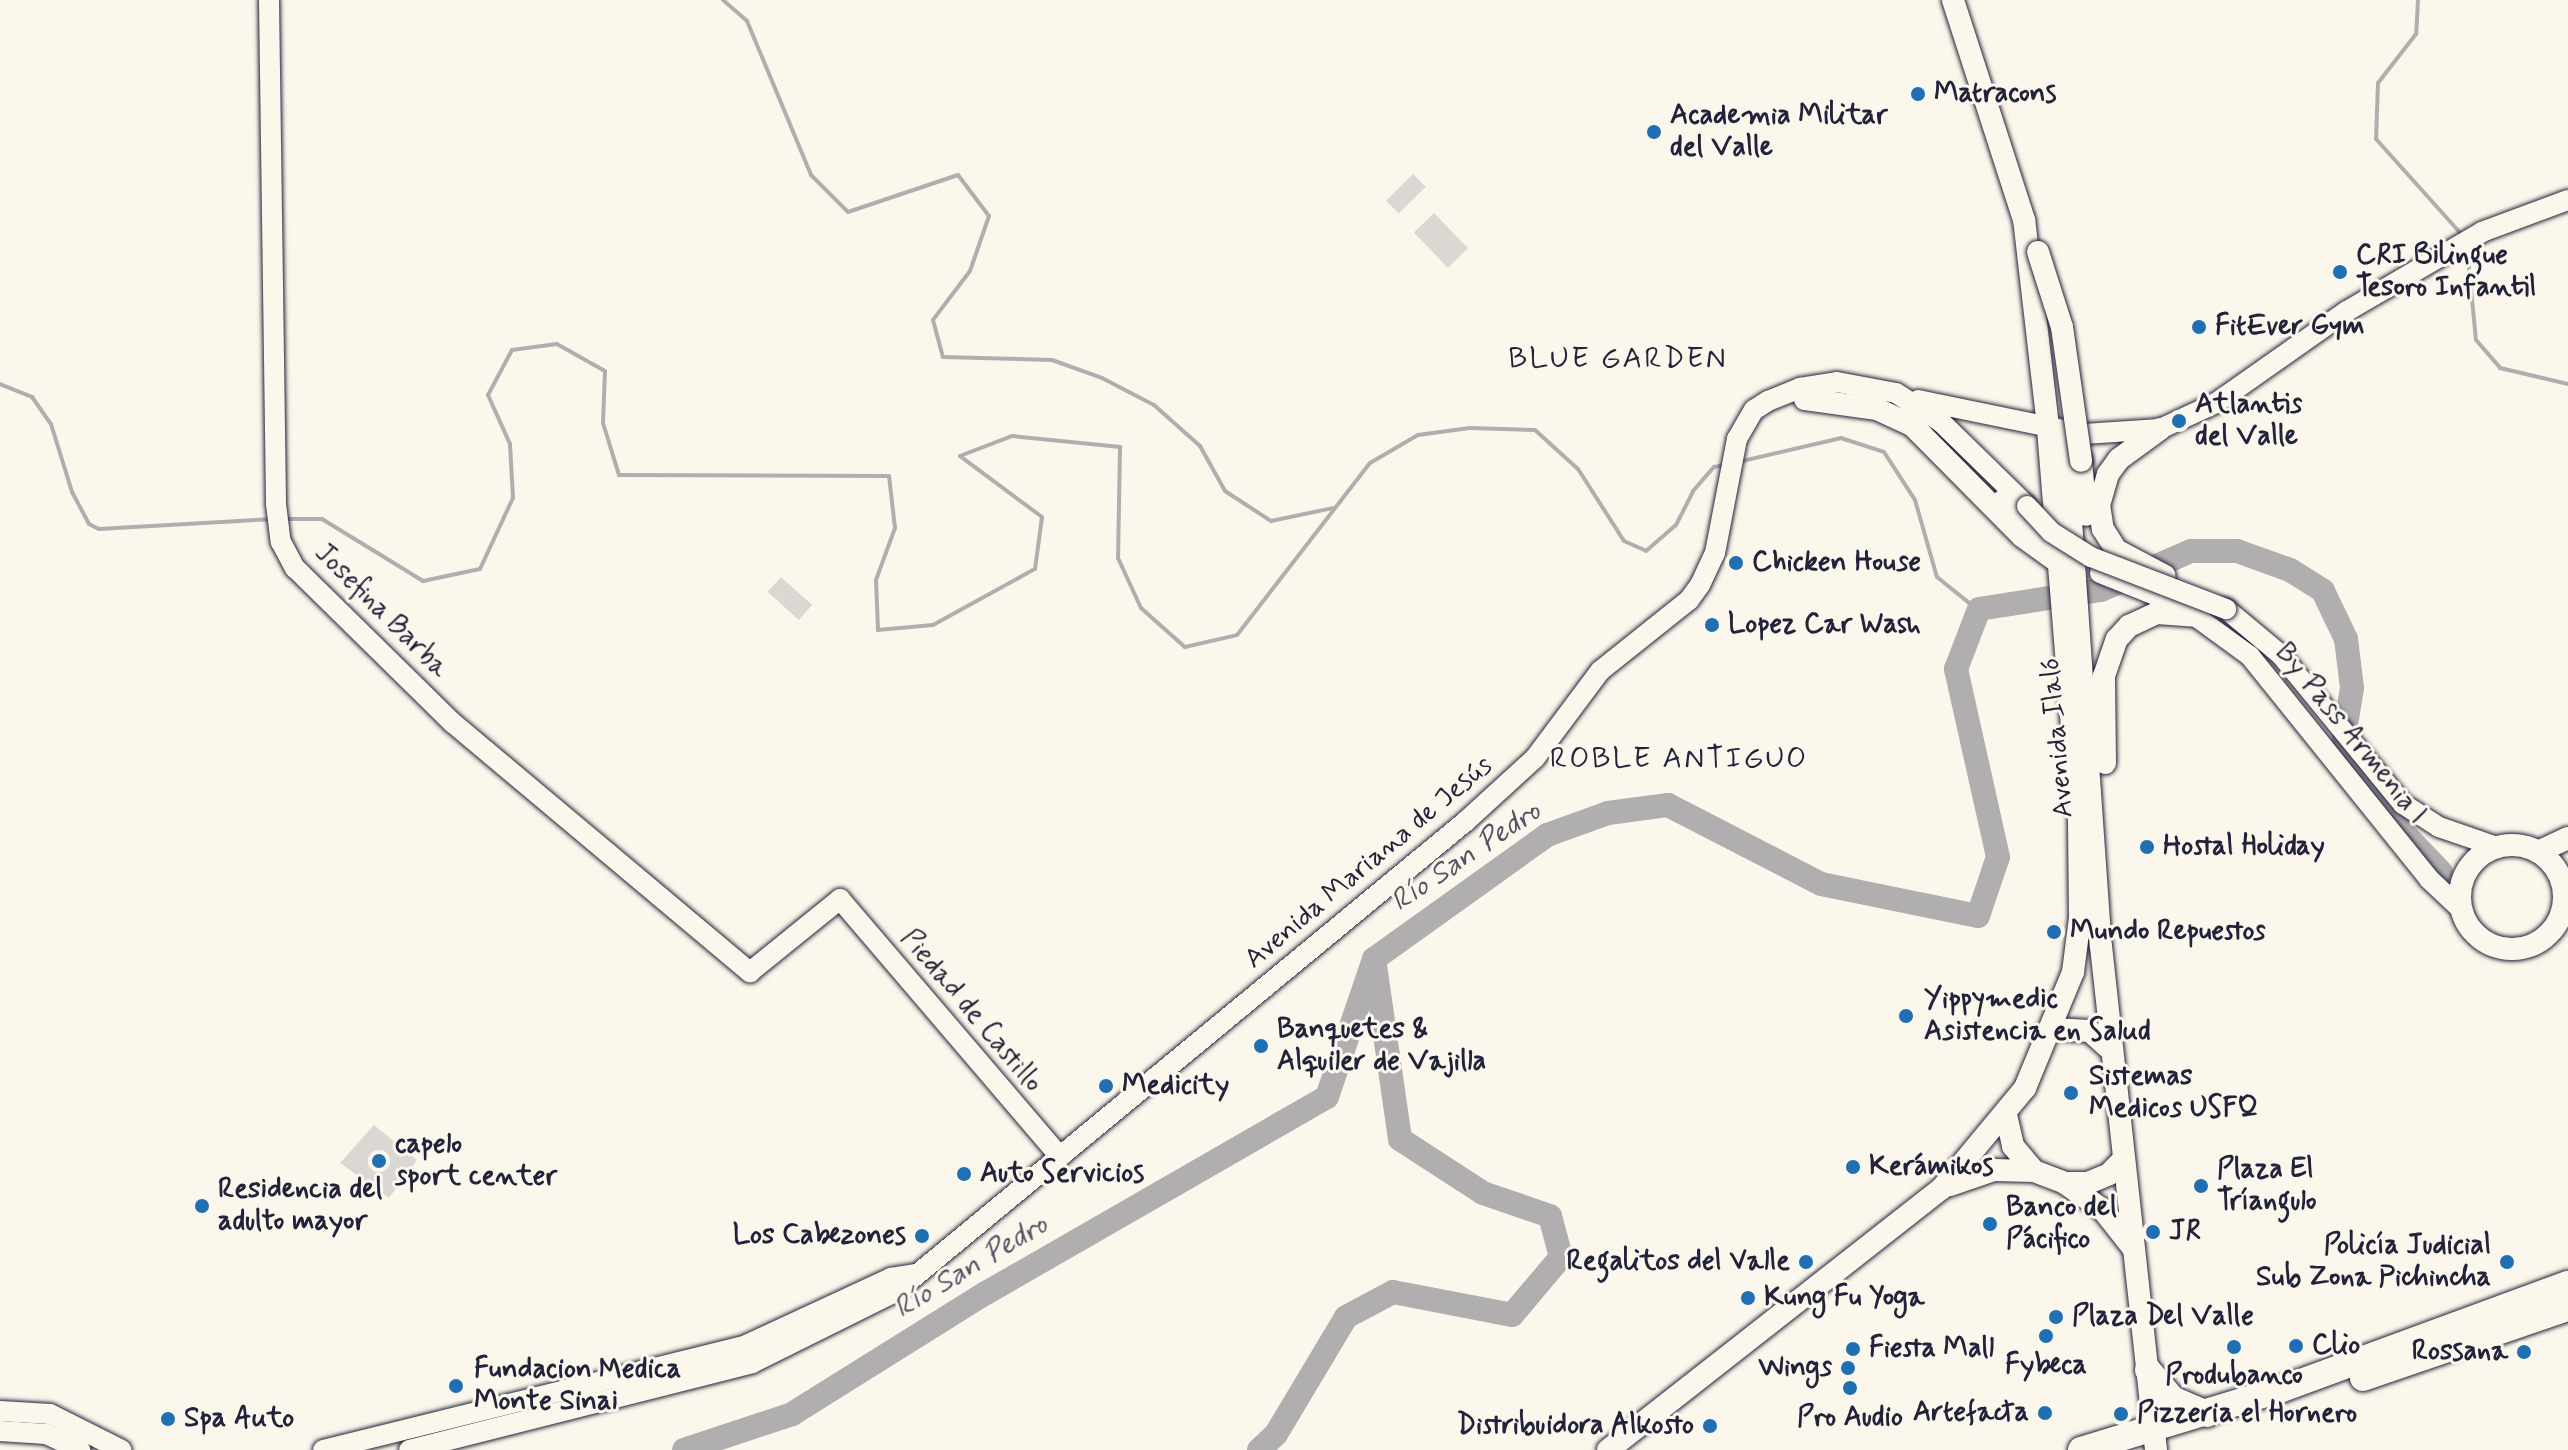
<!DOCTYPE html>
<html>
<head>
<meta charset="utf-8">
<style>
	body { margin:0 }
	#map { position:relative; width:2568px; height:1450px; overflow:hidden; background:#fbf7ec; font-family:Mynerve,sans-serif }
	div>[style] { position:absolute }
	.green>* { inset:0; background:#dbd8d3; transform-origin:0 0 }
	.stream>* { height:4px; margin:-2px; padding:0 2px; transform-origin:2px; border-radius:2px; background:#b1aeb0 }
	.river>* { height:24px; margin:-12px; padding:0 12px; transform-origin:12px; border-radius:12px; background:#b1aeb0 }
	.roads { filter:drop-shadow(0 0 2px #22223b) drop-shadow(0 0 2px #22223b) }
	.tertiary>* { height:20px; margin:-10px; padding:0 10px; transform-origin:10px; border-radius:10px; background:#fbf7ec }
	.secondary>* { height:22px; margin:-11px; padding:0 11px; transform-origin:11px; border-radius:11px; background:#fbf7ec }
	.secondary>.ring { margin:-11px; padding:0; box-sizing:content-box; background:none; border:22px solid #fbf7ec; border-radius:50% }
	.trunk>* { height:26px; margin:-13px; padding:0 13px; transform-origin:13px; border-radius:13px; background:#fbf7ec }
	.bridges { filter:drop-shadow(0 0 2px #22223b) drop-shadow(0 0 2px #22223b) }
	.tertiary-bridge>* { height:20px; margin:-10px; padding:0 10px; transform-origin:10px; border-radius:10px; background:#fbf7ec }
	.secondary-bridge>* { height:22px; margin:-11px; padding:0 11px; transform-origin:11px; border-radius:11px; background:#fbf7ec }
	.dots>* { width:22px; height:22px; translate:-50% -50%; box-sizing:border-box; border:4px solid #fbf7ec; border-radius:50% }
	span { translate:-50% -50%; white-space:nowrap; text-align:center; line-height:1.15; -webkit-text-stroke:6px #fbf7ec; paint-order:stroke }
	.poi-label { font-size:28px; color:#22223b; font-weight:700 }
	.left { translate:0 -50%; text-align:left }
	.right { translate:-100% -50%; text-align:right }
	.street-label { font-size:28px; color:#22223b }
	.neighbourhood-label { font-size:30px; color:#22223b; letter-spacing:2px }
	.water-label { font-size:30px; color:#545364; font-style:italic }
</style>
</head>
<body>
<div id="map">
	<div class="green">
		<div style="left:1413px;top:174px;width:18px;height:38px;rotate:45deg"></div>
		<div style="left:1434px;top:213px;width:49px;height:28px;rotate:46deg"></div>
		<div style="left:781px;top:577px;width:42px;height:20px;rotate:42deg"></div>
		<div style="clip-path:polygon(374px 1125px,417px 1160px,389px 1198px,340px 1163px)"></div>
	</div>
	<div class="stream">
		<div style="left:723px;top:0;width:32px;rotate:41deg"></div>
		<div style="left:747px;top:21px;width:167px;rotate:67.4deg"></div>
		<div style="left:811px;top:175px;width:52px;rotate:45deg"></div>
		<div style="left:848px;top:212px;width:116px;rotate:-18.6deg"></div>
		<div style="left:958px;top:175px;width:51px;rotate:52.9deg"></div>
		<div style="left:989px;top:216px;width:58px;rotate:109.1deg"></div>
		<div style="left:970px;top:271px;width:61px;rotate:127.1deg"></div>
		<div style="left:933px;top:320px;width:38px;rotate:75deg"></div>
		<div style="left:943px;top:357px;width:109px;rotate:1.6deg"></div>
		<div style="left:1052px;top:360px;width:53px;rotate:19.8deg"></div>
		<div style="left:1102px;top:378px;width:59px;rotate:27.4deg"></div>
		<div style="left:1154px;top:405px;width:62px;rotate:41.7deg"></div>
		<div style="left:1200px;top:446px;width:51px;rotate:60.9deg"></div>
		<div style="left:1225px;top:491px;width:55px;rotate:33.1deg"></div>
		<div style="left:1271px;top:521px;width:63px;rotate:-11.8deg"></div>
		<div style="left:2418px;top:0;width:34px;rotate:93deg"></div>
		<div style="left:2416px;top:34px;width:62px;rotate:127.8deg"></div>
		<div style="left:2378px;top:83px;width:56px;rotate:92deg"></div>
		<div style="left:2376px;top:139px;width:129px;rotate:48.1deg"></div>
		<div style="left:2467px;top:247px;width:93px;rotate:84.5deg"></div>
		<div style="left:2476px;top:340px;width:37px;rotate:49deg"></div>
		<div style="left:2500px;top:368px;width:70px;rotate:13.2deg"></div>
		<div style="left:0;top:384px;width:35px;rotate:22deg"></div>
		<div style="left:32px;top:397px;width:33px;rotate:55deg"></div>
		<div style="left:51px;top:424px;width:71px;rotate:72.8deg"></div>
		<div style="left:72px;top:492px;width:36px;rotate:62deg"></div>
		<div style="left:89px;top:524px;width:11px;rotate:27deg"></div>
		<div style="left:99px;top:529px;width:171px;rotate:-3.3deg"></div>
		<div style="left:1738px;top:462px;width:106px;rotate:-13.1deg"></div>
		<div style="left:1841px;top:438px;width:45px;rotate:18deg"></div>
		<div style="left:1884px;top:452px;width:57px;rotate:57.1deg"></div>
		<div style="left:1915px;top:500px;width:80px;rotate:74.1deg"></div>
		<div style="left:1937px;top:577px;width:40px;rotate:39deg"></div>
		<div style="left:283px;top:519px;width:39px"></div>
		<div style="left:322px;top:519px;width:119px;rotate:31.5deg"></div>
		<div style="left:423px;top:581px;width:58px;rotate:-11.9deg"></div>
		<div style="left:480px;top:569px;width:78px;rotate:-65.1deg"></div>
		<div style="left:513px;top:498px;width:54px;rotate:-93.2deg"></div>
		<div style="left:510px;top:444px;width:54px;rotate:-114.2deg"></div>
		<div style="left:488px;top:395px;width:51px;rotate:-61.9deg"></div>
		<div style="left:512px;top:350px;width:45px;rotate:-7.6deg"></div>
		<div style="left:557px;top:344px;width:55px;rotate:29.4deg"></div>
		<div style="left:605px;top:371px;width:52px;rotate:92.2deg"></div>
		<div style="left:603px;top:423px;width:54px;rotate:72.9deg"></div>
		<div style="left:619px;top:475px;width:270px;rotate:0.2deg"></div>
		<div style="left:889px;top:476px;width:52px;rotate:83.4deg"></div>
		<div style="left:895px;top:528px;width:55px;rotate:110.1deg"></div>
		<div style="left:876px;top:580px;width:50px;rotate:87.7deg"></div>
		<div style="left:878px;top:630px;width:55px;rotate:-5.2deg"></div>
		<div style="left:933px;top:625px;width:116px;rotate:-28.8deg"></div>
		<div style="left:1035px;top:569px;width:52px;rotate:-82.3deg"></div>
		<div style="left:1042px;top:517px;width:102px;rotate:-143.4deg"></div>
		<div style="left:960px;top:456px;width:56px;rotate:-21deg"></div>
		<div style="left:1012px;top:436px;width:109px;rotate:5.8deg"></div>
		<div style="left:1120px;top:447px;width:111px;rotate:91deg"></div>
		<div style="left:1118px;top:558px;width:55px;rotate:65.3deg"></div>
		<div style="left:1141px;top:608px;width:59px;rotate:41.6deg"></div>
		<div style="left:1185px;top:647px;width:53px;rotate:-13deg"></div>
		<div style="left:1237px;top:635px;width:217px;rotate:-52.3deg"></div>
		<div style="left:1370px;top:463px;width:56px;rotate:-30.3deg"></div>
		<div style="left:1418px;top:435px;width:52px;rotate:-7.7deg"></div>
		<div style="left:1470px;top:428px;width:65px;rotate:1.8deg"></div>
		<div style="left:1535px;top:430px;width:58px;rotate:42.2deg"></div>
		<div style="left:1578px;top:469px;width:85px;rotate:57.4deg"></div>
		<div style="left:1624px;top:541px;width:24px;rotate:24deg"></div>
		<div style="left:1646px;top:551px;width:40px;rotate:-41deg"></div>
		<div style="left:1676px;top:525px;width:38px;rotate:-63deg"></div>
		<div style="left:1693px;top:491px;width:32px;rotate:-49deg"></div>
		<div style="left:1714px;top:467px;width:11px;rotate:-10deg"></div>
	</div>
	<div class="river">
		<div style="left:684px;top:1450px;width:114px;rotate:-18.4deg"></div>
		<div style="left:792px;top:1414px;width:229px;rotate:-32deg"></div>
		<div style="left:986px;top:1293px;width:393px;rotate:-29.9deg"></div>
		<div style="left:1327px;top:1097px;width:146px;rotate:-71.2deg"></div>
		<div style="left:1374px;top:959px;width:213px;rotate:-35.6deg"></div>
		<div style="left:1547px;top:835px;width:65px;rotate:-19.8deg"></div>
		<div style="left:1608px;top:813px;width:61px;rotate:-7.6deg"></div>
		<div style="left:1668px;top:805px;width:172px;rotate:27.3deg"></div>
		<div style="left:1821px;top:884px;width:160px;rotate:11.5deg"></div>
		<div style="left:1978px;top:916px;width:62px;rotate:-71.3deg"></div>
		<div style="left:1998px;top:857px;width:193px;rotate:-102.6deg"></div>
		<div style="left:1956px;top:669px;width:64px;rotate:-69deg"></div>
		<div style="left:1979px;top:609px;width:123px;rotate:-8.9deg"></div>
		<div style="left:2101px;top:590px;width:98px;rotate:-23.4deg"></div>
		<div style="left:2191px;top:551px;width:46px"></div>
		<div style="left:2237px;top:551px;width:56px;rotate:19.7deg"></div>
		<div style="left:2290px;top:570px;width:39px;rotate:32deg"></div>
		<div style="left:2323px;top:591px;width:53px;rotate:64.4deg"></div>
		<div style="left:2346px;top:639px;width:49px;rotate:83deg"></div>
		<div style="left:2352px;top:688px;width:62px;rotate:99.3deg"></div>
		<div style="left:2342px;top:749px;width:65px;rotate:58.3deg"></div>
		<div style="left:2376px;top:804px;width:94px;rotate:46.3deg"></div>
		<div style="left:1259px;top:1450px;width:23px;rotate:-43deg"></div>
		<div style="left:1276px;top:1434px;width:136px;rotate:-59.1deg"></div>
		<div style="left:1346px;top:1317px;width:53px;rotate:-28deg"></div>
		<div style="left:1393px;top:1292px;width:121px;rotate:10.9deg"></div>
		<div style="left:1512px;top:1315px;width:76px;rotate:-49.8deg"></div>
		<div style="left:1561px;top:1257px;width:42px;rotate:-105deg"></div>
		<div style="left:1550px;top:1216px;width:71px;rotate:-161.1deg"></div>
		<div style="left:1483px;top:1193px;width:99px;rotate:-147deg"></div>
		<div style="left:1400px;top:1139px;width:175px;rotate:-98.2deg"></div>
	</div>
	<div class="roads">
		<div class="tertiary">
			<div style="left:269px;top:0;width:504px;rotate:89.2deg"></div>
			<div style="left:276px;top:504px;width:38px;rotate:83deg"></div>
			<div style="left:281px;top:542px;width:30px;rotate:62deg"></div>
			<div style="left:295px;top:568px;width:221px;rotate:44.5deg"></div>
			<div style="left:453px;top:723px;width:388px;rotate:40deg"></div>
			<div style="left:750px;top:972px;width:116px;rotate:-39deg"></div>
			<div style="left:840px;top:899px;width:339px;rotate:49.5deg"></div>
			<div style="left:1918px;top:400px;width:169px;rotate:11.6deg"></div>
			<div style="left:2084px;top:434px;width:76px;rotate:-3.8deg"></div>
			<div style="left:2160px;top:429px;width:62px;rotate:-24.9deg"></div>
			<div style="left:2216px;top:403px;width:160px;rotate:-35.1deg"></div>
			<div style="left:2347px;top:311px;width:156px;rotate:-30.3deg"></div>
			<div style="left:2482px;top:232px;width:92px;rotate:-20.4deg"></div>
			<div style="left:2002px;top:500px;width:66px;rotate:41.9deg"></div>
			<div style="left:2100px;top:573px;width:86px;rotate:21.8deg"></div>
			<div style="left:2180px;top:605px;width:87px;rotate:36.1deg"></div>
			<div style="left:2250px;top:656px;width:286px;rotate:51.2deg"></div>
			<div style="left:2429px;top:879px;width:45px;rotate:43.2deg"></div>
			<div style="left:2226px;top:609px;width:72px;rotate:39.9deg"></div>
			<div style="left:2281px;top:655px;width:193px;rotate:50.7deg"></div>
			<div style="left:2403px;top:804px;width:43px;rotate:32.6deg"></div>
			<div style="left:2439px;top:827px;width:61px;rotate:19deg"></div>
			<div style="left:0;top:1411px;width:50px;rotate:3.4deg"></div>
			<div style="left:50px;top:1414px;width:80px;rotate:26.6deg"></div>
			<div style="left:0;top:1431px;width:46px;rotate:3.7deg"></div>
			<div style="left:46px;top:1434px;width:38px;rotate:25deg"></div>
			<div style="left:323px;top:1450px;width:436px;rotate:-13.9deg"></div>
			<div style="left:746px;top:1345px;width:160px;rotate:-24.8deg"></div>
			<div style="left:891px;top:1278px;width:24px;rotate:-9deg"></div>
			<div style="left:409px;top:1450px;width:354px;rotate:-14.2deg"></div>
			<div style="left:752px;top:1363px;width:162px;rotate:-26.4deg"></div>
			<div style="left:897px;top:1291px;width:737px;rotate:-39.55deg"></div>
			<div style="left:1465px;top:822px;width:95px;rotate:-42.4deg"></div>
			<div style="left:1535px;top:758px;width:109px;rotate:-53.2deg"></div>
			<div style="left:1600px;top:671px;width:114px;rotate:-38.6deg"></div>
			<div style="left:1689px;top:600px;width:19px;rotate:-54deg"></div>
			<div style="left:1700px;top:585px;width:35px;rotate:-65deg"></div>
			<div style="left:1715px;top:553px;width:116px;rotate:-79.1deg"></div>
			<div style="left:1737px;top:439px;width:34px;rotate:-60deg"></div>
			<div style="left:1754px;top:410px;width:17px;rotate:-33deg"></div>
			<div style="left:1768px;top:401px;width:35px;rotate:-22deg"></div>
			<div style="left:1800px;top:388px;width:37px;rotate:-9deg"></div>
			<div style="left:1837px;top:382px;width:60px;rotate:10.6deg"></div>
			<div style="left:1896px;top:393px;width:54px;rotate:32.8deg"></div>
			<div style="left:1941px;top:422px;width:120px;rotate:44.3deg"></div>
		</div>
		<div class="secondary">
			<div style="left:1805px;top:399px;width:73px;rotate:7.9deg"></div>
			<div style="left:1877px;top:409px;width:38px;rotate:25deg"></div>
			<div style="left:1912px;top:425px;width:156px;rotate:45.3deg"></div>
			<div style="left:2022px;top:536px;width:44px;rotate:35.8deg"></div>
			<div style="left:2048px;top:426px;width:25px;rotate:56deg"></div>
			<div style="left:2062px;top:447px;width:61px;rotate:82.4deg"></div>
			<div style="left:2070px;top:507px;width:440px;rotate:86deg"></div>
			<div style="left:2101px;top:946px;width:507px;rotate:83.77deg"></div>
			<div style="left:2160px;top:429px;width:51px;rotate:143.8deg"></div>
			<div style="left:2119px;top:459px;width:19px;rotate:126deg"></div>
			<div style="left:2108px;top:474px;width:32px;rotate:106deg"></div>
			<div style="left:2099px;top:505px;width:24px;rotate:81deg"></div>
			<div style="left:2103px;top:529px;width:25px;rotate:58deg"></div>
			<div style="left:2116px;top:550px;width:55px;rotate:28deg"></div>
			<div style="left:2081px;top:461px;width:54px;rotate:84.7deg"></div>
			<div style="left:2105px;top:763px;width:87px;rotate:-90.7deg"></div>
			<div style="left:2104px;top:676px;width:39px;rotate:-71deg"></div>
			<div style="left:2117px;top:639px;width:18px;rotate:-47deg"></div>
			<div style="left:2129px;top:626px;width:31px;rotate:-25deg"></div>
			<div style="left:2157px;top:613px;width:42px;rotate:4.1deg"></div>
			<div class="ring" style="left:2460px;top:845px;width:82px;height:82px"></div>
			<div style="left:2538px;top:852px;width:33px;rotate:-25deg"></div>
			<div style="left:2052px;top:1029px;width:38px;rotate:3deg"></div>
			<div style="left:2090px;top:1031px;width:28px;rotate:42deg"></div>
			<div style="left:2006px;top:1115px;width:32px;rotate:77deg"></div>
			<div style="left:2013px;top:1146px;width:33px;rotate:50deg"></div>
			<div style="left:2034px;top:1171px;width:33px;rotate:21deg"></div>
			<div style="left:2065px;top:1183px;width:23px"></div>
			<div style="left:2088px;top:1183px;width:23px;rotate:-23deg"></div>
			<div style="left:2109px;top:1174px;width:21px;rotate:-45deg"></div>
			<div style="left:2065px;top:1183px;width:47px;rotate:35.4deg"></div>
			<div style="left:2103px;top:1210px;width:48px;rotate:51.7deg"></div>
			<div style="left:1950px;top:1185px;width:46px;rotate:-18.8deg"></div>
			<div style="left:1994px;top:1170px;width:40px;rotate:1.4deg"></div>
			<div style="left:1608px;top:1450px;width:424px;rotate:-38.1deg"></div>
			<div style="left:1942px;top:1188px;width:130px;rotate:-50.3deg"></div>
			<div style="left:2025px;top:1088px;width:126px;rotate:-67.5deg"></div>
			<div style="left:2073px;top:972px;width:54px;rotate:-82.6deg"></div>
			<div style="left:2080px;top:918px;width:104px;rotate:-90.6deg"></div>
			<div style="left:2079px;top:814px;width:389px;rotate:-94.6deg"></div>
			<div style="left:2048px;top:426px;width:207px;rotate:-96.6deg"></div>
			<div style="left:2024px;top:220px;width:231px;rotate:-107.9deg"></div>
		</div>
		<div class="trunk">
			<div style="left:2148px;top:1370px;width:38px;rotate:50deg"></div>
			<div style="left:2172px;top:1399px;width:38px;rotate:23deg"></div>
			<div style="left:2363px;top:1378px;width:217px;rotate:-18.9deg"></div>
			<div style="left:2081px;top:1450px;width:210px;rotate:-16.9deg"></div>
			<div style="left:2282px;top:1389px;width:305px;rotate:-20.2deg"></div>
		</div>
	</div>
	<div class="bridges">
		<div class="tertiary-bridge">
			<div style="left:2027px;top:506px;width:35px;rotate:47deg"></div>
			<div style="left:2051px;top:532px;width:47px;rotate:32deg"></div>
			<div style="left:2091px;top:557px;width:145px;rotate:21.1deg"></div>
		</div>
		<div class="secondary-bridge">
			<div style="left:2038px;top:252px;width:79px;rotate:72.3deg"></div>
			<div style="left:2062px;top:327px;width:135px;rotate:81.9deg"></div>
		</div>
	</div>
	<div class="dots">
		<div style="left:1918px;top:94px;background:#1f6fb2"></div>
		<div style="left:1654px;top:132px;background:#1f6fb2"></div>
		<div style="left:2340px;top:272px;background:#1f6fb2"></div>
		<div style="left:2199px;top:327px;background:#1f6fb2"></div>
		<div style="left:2179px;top:421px;background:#1f6fb2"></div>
		<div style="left:1736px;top:563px;background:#1f6fb2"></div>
		<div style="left:1712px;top:625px;background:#1f6fb2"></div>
		<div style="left:2147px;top:847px;background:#1f6fb2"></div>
		<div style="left:2054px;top:932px;background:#1f6fb2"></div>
		<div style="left:1906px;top:1016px;background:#1f6fb2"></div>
		<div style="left:1261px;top:1046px;background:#1f6fb2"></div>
		<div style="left:1106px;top:1086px;background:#1f6fb2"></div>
		<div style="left:2071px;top:1093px;background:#1f6fb2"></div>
		<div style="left:379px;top:1161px;background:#1f6fb2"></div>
		<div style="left:1853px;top:1167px;background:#1f6fb2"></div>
		<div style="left:964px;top:1174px;background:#1f6fb2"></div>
		<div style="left:2201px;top:1186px;background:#1f6fb2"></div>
		<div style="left:202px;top:1206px;background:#1f6fb2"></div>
		<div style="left:1990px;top:1224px;background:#1f6fb2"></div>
		<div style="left:2153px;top:1232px;background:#1f6fb2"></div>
		<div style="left:922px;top:1236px;background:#1f6fb2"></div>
		<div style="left:1806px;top:1262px;background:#1f6fb2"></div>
		<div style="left:2507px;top:1262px;background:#1f6fb2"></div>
		<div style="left:1748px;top:1298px;background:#1f6fb2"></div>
		<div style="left:2056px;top:1317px;background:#1f6fb2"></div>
		<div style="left:2046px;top:1336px;background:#1f6fb2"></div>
		<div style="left:2296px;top:1346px;background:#1f6fb2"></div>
		<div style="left:2234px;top:1347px;background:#1f6fb2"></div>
		<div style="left:1853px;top:1349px;background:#1f6fb2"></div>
		<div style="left:2524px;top:1352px;background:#1f6fb2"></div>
		<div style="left:1848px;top:1368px;background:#1f6fb2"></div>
		<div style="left:456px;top:1386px;background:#1f6fb2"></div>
		<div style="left:1850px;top:1388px;background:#1f6fb2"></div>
		<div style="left:2045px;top:1413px;background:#1f6fb2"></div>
		<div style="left:2121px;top:1414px;background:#1f6fb2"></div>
		<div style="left:168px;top:1419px;background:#1f6fb2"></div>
		<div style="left:1710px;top:1426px;background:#1f6fb2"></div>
	</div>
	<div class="poi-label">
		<span class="left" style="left:1934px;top:94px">Matracons</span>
		<span class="left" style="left:1670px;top:132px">Academia Militar<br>del Valle</span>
		<span class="left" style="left:2356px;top:272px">CRI Bilingue<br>Tesoro Infantil</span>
		<span class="left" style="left:2215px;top:327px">FitEver Gym</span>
		<span class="left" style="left:2195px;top:421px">Atlantis<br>del Valle</span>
		<span class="left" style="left:1752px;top:563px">Chicken House</span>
		<span class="left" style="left:1728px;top:625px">Lopez Car Wash</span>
		<span class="left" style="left:2163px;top:847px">Hostal Holiday</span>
		<span class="left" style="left:2070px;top:932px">Mundo Repuestos</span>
		<span class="left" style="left:1924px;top:1016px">Yippymedic<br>Asistencia en Salud</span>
		<span class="left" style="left:1277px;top:1046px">Banquetes &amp;<br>Alquiler de Vajilla</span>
		<span class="left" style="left:2089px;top:1093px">Sistemas<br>Medicos USFQ</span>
		<span class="left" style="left:1122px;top:1086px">Medicity</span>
		<span class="left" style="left:395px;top:1161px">capelo<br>sport center</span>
		<span class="left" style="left:1869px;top:1167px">Kerámikos</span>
		<span class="left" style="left:2217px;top:1186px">Plaza El<br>Tríangulo</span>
		<span class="left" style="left:980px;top:1174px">Auto Servicios</span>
		<span class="left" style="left:218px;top:1206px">Residencia del<br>adulto mayor</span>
		<span class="left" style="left:2006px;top:1224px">Banco del<br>Pácifico</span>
		<span class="left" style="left:2169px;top:1232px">JR</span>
		<span class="right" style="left:906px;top:1236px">Los Cabezones</span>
		<span class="right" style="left:2491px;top:1262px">Policía Judicial<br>Sub Zona Pichincha</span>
		<span class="right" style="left:1790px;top:1262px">Regalitos del Valle</span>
		<span class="left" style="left:1764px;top:1298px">Kung Fu Yoga</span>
		<span class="left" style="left:2072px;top:1317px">Plaza Del Valle</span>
		<span class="left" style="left:2312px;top:1346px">Clio</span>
		<span class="left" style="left:1869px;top:1349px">Fiesta Mall</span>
		<span class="right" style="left:2508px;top:1352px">Rossana</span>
		<span style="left:2046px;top:1366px">Fybeca</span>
		<span class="right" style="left:1832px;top:1368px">Wings</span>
		<span class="left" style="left:474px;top:1386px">Fundacion Medica<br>Monte Sinai</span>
		<span style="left:2234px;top:1376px">Produbanco</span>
		<span class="right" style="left:2029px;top:1413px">Artefacta</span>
		<span class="left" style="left:2137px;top:1414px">Pizzeria el Hornero</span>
		<span style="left:1850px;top:1418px">Pro Audio</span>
		<span class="left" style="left:184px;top:1419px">Spa Auto</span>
		<span class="right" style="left:1694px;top:1426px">Distribuidora Alkosto</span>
	</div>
	<div class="street-label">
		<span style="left:381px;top:611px;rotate:45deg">Josefina Barba</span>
		<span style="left:2350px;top:734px;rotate:51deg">By Pass Armenia I</span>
		<span style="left:2058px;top:738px;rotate:-95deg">Avenida Ilaló</span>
		<span style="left:1369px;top:863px;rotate:-40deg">Avenida Mariana de Jesús</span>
		<span style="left:971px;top:1011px;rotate:50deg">Piedad de Castillo</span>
	</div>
	<div class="neighbourhood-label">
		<span style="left:1618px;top:359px">BLUE GARDEN</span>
		<span style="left:1679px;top:759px">ROBLE ANTIGUO</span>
	</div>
	<div class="water-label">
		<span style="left:1466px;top:857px;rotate:-34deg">Río San Pedro</span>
		<span style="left:971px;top:1267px;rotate:-31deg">Río San Pedro</span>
	</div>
</div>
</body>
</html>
